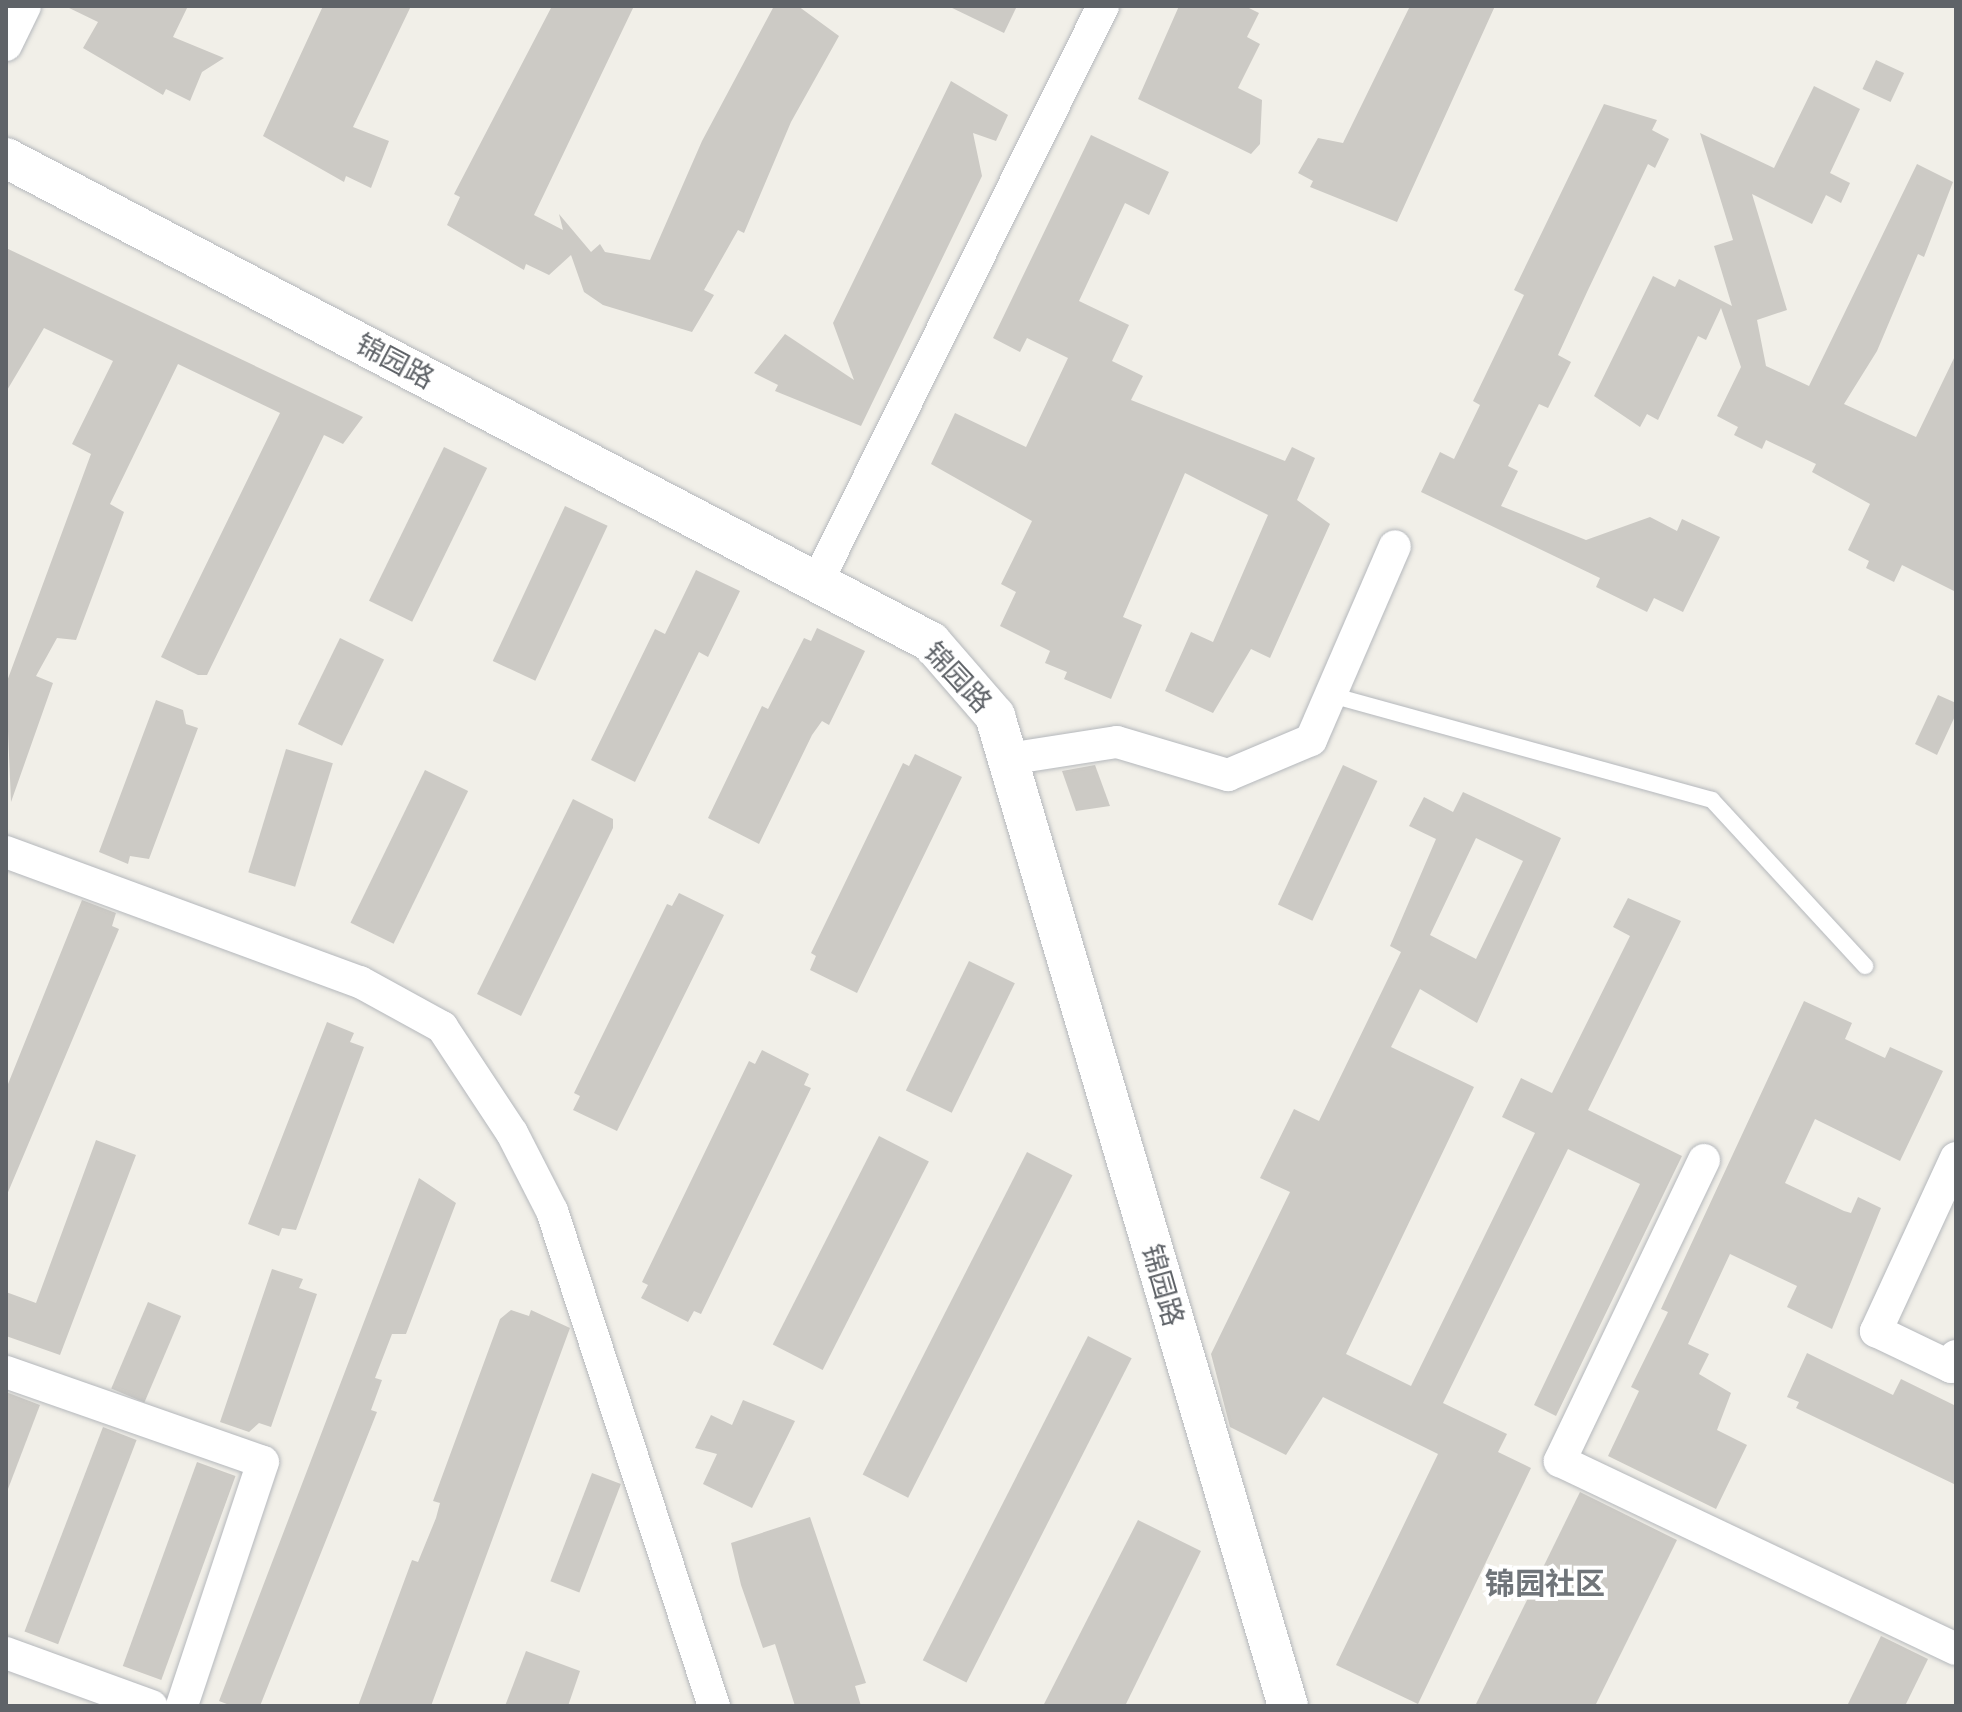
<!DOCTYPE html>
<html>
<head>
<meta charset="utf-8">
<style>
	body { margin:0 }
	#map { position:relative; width:1962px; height:1712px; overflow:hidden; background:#f1efe8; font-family:Montserrat,"Noto Sans SC",sans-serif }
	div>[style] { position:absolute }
	.building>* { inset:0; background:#cccac5; transform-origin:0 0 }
	.roads { filter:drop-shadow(0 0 2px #b5b8bc) drop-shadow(0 0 2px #b5b8bc) }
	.service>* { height:16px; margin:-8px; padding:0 8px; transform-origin:8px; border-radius:8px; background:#fff }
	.minor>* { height:32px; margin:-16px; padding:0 16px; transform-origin:16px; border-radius:16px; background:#fff }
	.tertiary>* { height:40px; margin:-20px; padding:0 20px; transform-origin:20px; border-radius:20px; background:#fff }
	span { translate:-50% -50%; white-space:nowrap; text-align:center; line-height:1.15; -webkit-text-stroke:8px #fff; paint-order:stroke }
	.street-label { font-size:28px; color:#5f6368 }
	.neighbourhood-label { font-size:30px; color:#70757a; font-weight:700 }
	.frame { position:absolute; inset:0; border:8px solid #5f6368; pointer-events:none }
</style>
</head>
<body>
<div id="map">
	<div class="building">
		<div style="clip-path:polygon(65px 6px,188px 6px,173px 37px,224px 58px,202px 72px,190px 101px,166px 89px,163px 95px,83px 48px,98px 22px)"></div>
		<div style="clip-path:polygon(323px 6px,411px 6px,353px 127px,389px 141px,371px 188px,346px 176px,344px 182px,263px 136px)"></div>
		<div style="clip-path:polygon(552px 6px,634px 6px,534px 215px,563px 230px,559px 214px,591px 252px,600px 244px,605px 252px,650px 260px,702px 141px,774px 6px,798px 6px,839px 36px,791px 122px,744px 233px,738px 230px,704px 290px,714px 295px,692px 332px,603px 305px,584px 292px,571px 255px,549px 275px,526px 264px,524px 270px,447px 225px,460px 197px,454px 194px)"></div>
		<div style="clip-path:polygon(948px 6px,1017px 6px,1004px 33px)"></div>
		<div style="clip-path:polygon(1179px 6px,1245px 6px,1259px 13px,1247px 37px,1260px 44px,1238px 88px,1262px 100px,1260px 144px,1251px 154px,1138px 99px)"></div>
		<div style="clip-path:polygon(1410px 6px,1495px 6px,1397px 222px,1310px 187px,1313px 181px,1298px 173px,1318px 138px,1343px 143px)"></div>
		<div style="left:1876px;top:60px;width:31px;height:32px;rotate:25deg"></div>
		<div style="clip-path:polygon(951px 81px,1008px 115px,996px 141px,973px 133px,982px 176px,861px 426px,775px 391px,778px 385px,754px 373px,785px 334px,854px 380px,833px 323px)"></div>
		<div style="clip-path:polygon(1814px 86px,1860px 109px,1830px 173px,1850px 183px,1841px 203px,1826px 195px,1812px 224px,1752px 194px,1787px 310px,1757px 320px,1766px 366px,1809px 386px,1917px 164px,1953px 182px,1924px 257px,1918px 254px,1877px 351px,1844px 404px,1916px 437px,1956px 354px,1956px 592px,1902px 565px,1894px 582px,1866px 568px,1869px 561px,1848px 550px,1870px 504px,1812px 472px,1816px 464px,1766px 440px,1762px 449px,1734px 435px,1738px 427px,1717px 416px,1741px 367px,1721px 308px,1706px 340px,1698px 336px,1658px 420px,1647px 414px,1640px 427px,1594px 396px,1653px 276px,1675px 287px,1679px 279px,1732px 306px,1714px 246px,1733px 240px,1700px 133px,1774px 168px)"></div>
		<div style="clip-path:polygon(1604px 104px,1657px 120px,1652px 130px,1669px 139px,1655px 168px,1648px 164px,1588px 290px,1558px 355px,1571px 362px,1548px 408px,1539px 404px,1508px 466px,1518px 471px,1501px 506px,1586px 540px,1650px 517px,1677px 531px,1682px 519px,1720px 537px,1683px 612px,1654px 598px,1647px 612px,1596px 587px,1600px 578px,1421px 492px,1440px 452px,1454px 459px,1480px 405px,1473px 401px,1524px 295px,1514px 290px)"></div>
		<div style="clip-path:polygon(1091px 135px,1169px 172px,1149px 215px,1125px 203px,1079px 301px,1129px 325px,1112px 361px,1143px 376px,1131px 400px,1285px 461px,1292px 447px,1315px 458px,1297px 500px,1330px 524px,1270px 658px,1251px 649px,1213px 713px,1165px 691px,1191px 632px,1213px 642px,1268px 515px,1185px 473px,1123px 617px,1142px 625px,1111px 699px,1064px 679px,1067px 672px,1045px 663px,1050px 651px,1000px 626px,1016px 592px,1001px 584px,1032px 521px,931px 464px,955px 413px,1026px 447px,1068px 358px,1027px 338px,1020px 352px,993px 338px)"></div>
		<div style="clip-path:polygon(6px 248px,363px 417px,343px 444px,324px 435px,207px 675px,198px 675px,161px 657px,280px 413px,178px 364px,110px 504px,124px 512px,76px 640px,57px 638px,36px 676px,53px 683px,11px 802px,6px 684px,91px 454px,72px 444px,113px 361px,44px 328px,6px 392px)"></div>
		<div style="left:444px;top:447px;width:48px;height:171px;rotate:26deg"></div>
		<div style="left:565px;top:506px;width:47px;height:171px;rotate:25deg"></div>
		<div style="clip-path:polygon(696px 570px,740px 591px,708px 657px,699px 652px,635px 782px,591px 760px,655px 629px,665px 634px)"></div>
		<div style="clip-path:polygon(817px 628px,865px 651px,829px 725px,822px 721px,812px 735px,759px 844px,708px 818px,762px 706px,768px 709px,804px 638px,811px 641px)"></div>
		<div style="left:340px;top:638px;width:49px;height:96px;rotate:26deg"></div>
		<div style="clip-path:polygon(1938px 695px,1956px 703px,1956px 714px,1937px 755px,1915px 744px)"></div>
		<div style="clip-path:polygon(156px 700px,183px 710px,186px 724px,198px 728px,149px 859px,130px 856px,128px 864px,99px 852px)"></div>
		<div style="left:286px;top:749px;width:49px;height:129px;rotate:17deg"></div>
		<div style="clip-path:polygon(915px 754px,962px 777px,857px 993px,810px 970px,816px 956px,811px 953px,903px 763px,909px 766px)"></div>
		<div style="clip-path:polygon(1095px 765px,1110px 806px,1076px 811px,1062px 771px)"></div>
		<div style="left:1343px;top:765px;width:38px;height:154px;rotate:25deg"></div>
		<div style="left:425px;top:770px;width:48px;height:170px;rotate:26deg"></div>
		<div style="clip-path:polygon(evenodd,1463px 792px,1561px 838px,1477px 1023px,1420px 989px,1391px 1047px,1474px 1087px,1346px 1354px,1411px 1386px,1535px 1133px,1502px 1117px,1521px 1078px,1552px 1093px,1630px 936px,1613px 927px,1628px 898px,1681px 921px,1588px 1110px,1682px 1156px,1556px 1416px,1534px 1405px,1640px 1184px,1568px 1149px,1443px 1403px,1507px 1434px,1498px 1452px,1531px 1468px,1418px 1704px,1336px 1665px,1438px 1454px,1323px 1397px,1286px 1455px,1230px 1427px,1211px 1354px,1290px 1192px,1260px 1178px,1294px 1109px,1319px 1121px,1401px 952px,1390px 946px,1436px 839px,1409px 826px,1424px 797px,1453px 812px,1463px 792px,1476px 838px,1523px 861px,1476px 959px,1430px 935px,1476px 838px)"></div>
		<div style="clip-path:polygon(573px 799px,613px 819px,613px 828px,521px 1016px,477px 994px)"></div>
		<div style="clip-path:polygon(679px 893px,724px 915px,617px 1131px,573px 1110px,580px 1096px,574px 1093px,667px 904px,672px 906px)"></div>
		<div style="clip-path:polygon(82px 900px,116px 913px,112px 926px,119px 929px,6px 1197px,6px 1089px)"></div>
		<div style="left:969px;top:961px;width:51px;height:144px;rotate:26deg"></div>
		<div style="clip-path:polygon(1804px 1001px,1852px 1023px,1845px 1039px,1885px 1058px,1890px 1047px,1943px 1071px,1900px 1161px,1815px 1119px,1785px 1183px,1844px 1211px,1851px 1213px,1858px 1197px,1881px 1208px,1832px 1329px,1787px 1307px,1797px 1286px,1730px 1254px,1688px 1344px,1709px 1354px,1699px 1374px,1731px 1393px,1717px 1430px,1747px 1445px,1716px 1509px,1608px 1456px,1639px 1391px,1631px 1387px,1668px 1312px,1661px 1309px)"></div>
		<div style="clip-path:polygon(327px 1022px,354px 1033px,350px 1042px,364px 1047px,296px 1230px,282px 1228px,279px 1236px,248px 1224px)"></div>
		<div style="clip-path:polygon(762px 1050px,809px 1074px,804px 1085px,811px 1088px,701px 1314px,694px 1311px,688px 1322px,641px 1298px,648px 1285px,642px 1282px,749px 1061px,755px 1064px)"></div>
		<div style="left:879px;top:1136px;width:56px;height:234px;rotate:27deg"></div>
		<div style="clip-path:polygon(96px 1140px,136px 1155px,60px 1355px,6px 1336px,6px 1292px,36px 1303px)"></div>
		<div style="left:1027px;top:1152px;width:51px;height:362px;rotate:27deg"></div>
		<div style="clip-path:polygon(419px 1178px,456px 1203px,406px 1334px,392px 1334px,375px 1378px,382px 1380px,371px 1410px,377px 1412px,260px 1706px,232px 1706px,219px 1701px)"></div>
		<div style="clip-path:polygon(272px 1269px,303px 1279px,299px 1288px,317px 1294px,271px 1427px,259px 1423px,249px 1432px,220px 1422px)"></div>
		<div style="left:148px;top:1302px;width:36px;height:94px;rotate:23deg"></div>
		<div style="clip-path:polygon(511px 1310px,529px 1316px,531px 1310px,570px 1328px,431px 1706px,358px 1706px,412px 1560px,418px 1562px,436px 1518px,440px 1503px,433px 1501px,500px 1319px)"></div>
		<div style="left:1088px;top:1336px;width:49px;height:364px;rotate:27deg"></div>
		<div style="clip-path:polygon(1807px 1353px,1893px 1395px,1901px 1379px,1956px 1406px,1956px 1485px,1796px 1408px,1799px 1402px,1787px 1397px)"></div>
		<div style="clip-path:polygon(6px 1392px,40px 1405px,8px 1489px,6px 1489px)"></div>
		<div style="clip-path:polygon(743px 1400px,795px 1421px,752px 1508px,703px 1484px,717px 1454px,695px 1448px,711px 1415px,732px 1425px)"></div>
		<div style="left:103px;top:1427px;width:36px;height:219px;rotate:21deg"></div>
		<div style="left:197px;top:1462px;width:41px;height:217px;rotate:20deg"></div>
		<div style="left:592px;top:1473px;width:31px;height:116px;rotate:21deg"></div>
		<div style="clip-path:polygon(1580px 1492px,1677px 1540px,1595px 1706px,1475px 1706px)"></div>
		<div style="clip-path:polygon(810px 1517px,866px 1683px,855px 1686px,861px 1706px,795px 1706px,775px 1644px,763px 1648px,741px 1585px,731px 1543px)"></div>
		<div style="clip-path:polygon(1138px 1520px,1201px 1551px,1125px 1706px,1043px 1706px)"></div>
		<div style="clip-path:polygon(1881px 1636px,1928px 1659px,1905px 1706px,1847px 1706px)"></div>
		<div style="clip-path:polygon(526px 1651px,580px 1671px,568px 1706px,505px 1706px)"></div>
	</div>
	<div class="roads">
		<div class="service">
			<div style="left:1331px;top:695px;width:395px;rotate:15.4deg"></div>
			<div style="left:1712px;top:800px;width:226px;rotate:47.3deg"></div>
		</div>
		<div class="minor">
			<div style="left:6px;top:45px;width:43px;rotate:-64deg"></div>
			<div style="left:817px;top:582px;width:643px;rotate:-63.59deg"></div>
			<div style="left:1008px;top:759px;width:110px;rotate:-8.9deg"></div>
			<div style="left:1117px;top:742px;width:116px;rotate:16.6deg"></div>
			<div style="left:1228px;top:775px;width:90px;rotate:-22.9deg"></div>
			<div style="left:1311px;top:740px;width:211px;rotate:-66.6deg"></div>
			<div style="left:6px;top:852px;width:377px;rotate:20.2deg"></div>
			<div style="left:360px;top:982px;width:94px;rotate:28.8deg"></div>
			<div style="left:442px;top:1027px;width:127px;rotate:56.6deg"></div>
			<div style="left:512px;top:1133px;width:88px;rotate:62.9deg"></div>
			<div style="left:552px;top:1211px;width:521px;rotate:71.88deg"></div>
			<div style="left:1956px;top:1158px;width:191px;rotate:114.8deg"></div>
			<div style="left:1876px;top:1331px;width:83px;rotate:25.6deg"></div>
			<div style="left:1951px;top:1367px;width:12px;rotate:-66deg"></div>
			<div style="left:1704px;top:1160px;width:334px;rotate:115.6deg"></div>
			<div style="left:1560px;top:1461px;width:438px;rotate:25.4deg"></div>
			<div style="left:6px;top:1372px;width:272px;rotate:19.3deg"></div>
			<div style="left:263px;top:1462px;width:257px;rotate:108.4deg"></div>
			<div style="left:6px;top:1653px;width:155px;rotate:20deg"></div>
		</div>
		<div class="tertiary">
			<div style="left:6px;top:158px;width:1044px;rotate:27.62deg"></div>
			<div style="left:931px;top:642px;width:98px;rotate:49.1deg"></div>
			<div style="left:995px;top:716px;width:1032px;rotate:73.51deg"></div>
		</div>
	</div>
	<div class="street-label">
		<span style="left:395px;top:361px;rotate:28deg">锦园路</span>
		<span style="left:958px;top:677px;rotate:47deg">锦园路</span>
		<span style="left:1163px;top:1285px;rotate:74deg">锦园路</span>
	</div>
	<div class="neighbourhood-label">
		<span style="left:1545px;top:1584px">锦园社区</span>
	</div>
	<div class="frame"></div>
</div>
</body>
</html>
